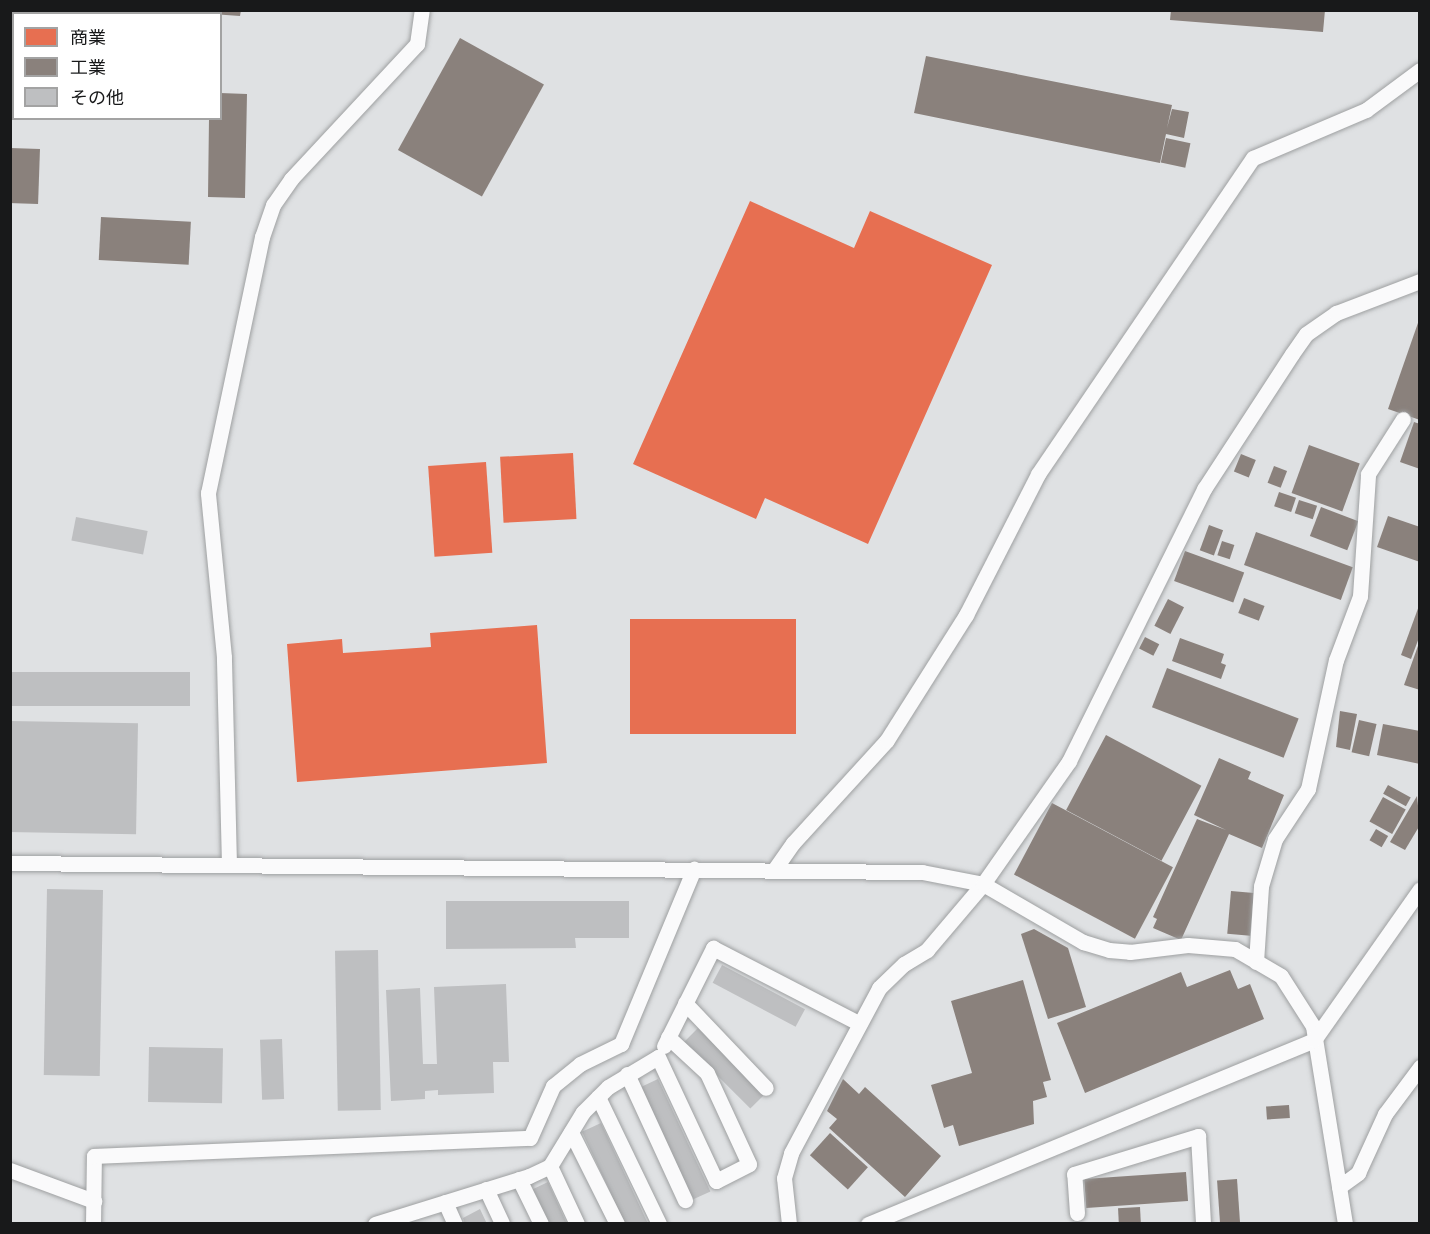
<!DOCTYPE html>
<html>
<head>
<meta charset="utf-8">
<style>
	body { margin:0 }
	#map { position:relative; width:1430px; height:1234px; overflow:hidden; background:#dfe1e3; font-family:Overpass,"Noto Sans JP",sans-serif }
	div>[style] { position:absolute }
	.shops>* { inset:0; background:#e76f51; transform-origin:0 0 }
	.industry>* { inset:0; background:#8a817c; transform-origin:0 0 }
	.building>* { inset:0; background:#bebfc1; transform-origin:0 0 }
	.roads { filter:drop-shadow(0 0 2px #9ea0a1) drop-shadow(0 0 2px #9ea0a1) }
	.minor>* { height:15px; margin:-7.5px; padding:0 7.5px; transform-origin:7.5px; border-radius:7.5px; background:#fafafb }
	span { translate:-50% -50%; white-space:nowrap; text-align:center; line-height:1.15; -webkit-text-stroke:6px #fff; paint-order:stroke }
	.frame { position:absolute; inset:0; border:12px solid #18191a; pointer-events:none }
	.legend { position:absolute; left:12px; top:12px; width:210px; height:108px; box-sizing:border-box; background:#fff; border:2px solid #a3a3a3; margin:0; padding:8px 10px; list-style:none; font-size:18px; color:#18191a }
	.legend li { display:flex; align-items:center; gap:12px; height:30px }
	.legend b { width:30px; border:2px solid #a3a3a3 }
</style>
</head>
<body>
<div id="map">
	<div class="shops">
		<div style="clip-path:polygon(750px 201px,854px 248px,870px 211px,992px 265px,868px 544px,765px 498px,756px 519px,633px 464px)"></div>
		<div style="left:573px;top:453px;width:66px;height:73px;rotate:87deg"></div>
		<div style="left:486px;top:462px;width:91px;height:58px;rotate:86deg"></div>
		<div style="left:630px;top:619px;width:166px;height:115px"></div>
		<div style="clip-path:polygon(537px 625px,547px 763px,297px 782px,287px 644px,342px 639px,343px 653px,431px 647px,430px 633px)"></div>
	</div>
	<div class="industry">
		<div style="clip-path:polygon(10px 10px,70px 10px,14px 14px,14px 112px)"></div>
		<div style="clip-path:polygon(156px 10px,241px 10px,240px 16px)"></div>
		<div style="clip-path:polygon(1171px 10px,1325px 10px,1323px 32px,1170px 20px)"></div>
		<div style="left:460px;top:38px;width:96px;height:128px;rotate:29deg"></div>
		<div style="clip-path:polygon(926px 56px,1172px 105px,1167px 128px,1172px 109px,1189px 112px,1184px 138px,1166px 134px,1160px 163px,914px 113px)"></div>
		<div style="clip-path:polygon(220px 93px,247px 94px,245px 198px,208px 197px,209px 118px,220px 118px)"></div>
		<div style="left:1166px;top:138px;width:25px;height:25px;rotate:12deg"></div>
		<div style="left:10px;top:148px;width:30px;height:55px;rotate:2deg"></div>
		<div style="left:101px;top:217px;width:90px;height:43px;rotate:3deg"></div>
		<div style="clip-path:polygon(1419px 320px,1420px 320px,1420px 420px,1388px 409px)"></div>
		<div style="clip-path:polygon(1414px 422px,1420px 424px,1420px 469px,1400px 462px)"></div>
		<div style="left:1309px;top:445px;width:54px;height:51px;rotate:20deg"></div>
		<div style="left:1241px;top:454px;width:16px;height:19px;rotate:22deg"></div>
		<div style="left:1274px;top:466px;width:14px;height:18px;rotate:21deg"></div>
		<div style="left:1279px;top:492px;width:18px;height:15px;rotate:19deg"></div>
		<div style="left:1299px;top:500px;width:19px;height:14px;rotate:18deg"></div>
		<div style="left:1321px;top:507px;width:40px;height:31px;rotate:21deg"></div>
		<div style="clip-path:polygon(1388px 516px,1420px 527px,1420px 562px,1377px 547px)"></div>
		<div style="left:1209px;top:525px;width:15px;height:27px;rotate:20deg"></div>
		<div style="left:1256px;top:532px;width:103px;height:35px;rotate:20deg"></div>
		<div style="left:1222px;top:541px;width:13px;height:15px;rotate:18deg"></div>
		<div style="left:1185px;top:551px;width:63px;height:32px;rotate:20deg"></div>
		<div style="left:1244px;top:598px;width:22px;height:16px;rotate:21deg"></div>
		<div style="left:1168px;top:599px;width:18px;height:30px;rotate:27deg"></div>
		<div style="clip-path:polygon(1420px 603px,1420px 635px,1411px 659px,1401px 655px)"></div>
		<div style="left:1145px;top:637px;width:16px;height:13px;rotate:27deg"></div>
		<div style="clip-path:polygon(1180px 638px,1224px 654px,1221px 663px,1226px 665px,1221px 679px,1172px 661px)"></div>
		<div style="clip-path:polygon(1419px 643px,1420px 643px,1420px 690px,1404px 685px)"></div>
		<div style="left:1167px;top:668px;width:141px;height:42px;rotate:21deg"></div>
		<div style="clip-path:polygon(1340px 711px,1357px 714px,1350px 750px,1336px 747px)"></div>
		<div style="left:1359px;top:720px;width:18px;height:33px;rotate:13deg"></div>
		<div style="clip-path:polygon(1383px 724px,1420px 731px,1420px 764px,1377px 755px)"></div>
		<div style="left:1106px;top:735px;width:108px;height:85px;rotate:28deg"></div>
		<div style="clip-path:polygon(1219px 758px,1251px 772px,1248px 779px,1284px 795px,1262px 848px,1229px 834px,1181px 940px,1153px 928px,1157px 919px,1153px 917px,1197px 819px,1226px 830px,1194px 815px)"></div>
		<div style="left:1388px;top:785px;width:26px;height:10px;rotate:29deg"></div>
		<div style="clip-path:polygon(1417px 796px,1420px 825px,1405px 850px,1390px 842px)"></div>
		<div style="left:1383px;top:797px;width:26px;height:28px;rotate:29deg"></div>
		<div style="left:1052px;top:803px;width:137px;height:81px;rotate:28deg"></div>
		<div style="left:1376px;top:829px;width:14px;height:13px;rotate:30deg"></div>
		<div style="left:1231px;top:891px;width:23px;height:43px;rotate:5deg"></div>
		<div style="clip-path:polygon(1034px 929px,1068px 948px,1086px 1007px,1048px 1019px,1021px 934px)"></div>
		<div style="clip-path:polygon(1230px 970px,1238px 989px,1250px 984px,1264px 1019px,1085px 1093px,1057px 1023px,1181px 972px,1187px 987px)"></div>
		<div style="clip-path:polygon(1023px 980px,1051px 1080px,1043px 1082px,1047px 1097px,1033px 1101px,1034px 1124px,959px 1146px,953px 1125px,944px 1128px,931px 1085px,972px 1073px,951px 1001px)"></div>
		<div style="clip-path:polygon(843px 1079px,859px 1094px,865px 1087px,941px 1156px,905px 1197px,829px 1128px,837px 1119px,827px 1111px)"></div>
		<div style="left:1289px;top:1105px;width:13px;height:23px;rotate:86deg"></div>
		<div style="left:830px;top:1133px;width:51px;height:30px;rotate:42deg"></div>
		<div style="left:1186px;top:1172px;width:29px;height:102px;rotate:86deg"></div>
		<div style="left:1237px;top:1179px;width:45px;height:20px;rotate:86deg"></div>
		<div style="left:1140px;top:1207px;width:17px;height:22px;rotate:87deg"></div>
	</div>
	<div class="building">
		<div style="left:76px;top:517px;width:73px;height:24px;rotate:11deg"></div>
		<div style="left:10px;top:672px;width:180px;height:34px"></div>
		<div style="left:10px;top:721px;width:128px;height:111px;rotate:1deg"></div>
		<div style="left:47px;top:889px;width:56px;height:186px;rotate:1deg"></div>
		<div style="clip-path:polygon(446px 901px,629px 901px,629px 938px,575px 938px,576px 948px,446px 949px)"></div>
		<div style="left:378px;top:950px;width:160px;height:43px;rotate:89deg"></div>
		<div style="left:722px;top:965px;width:94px;height:20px;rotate:28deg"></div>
		<div style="clip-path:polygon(506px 984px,509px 1062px,493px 1062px,494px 1093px,438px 1095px,438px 1090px,425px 1091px,425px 1099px,391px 1101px,386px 990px,420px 988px,423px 1064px,437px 1064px,434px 987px)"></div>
		<div style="left:698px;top:1028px;width:94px;height:20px;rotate:45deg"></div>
		<div style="left:282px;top:1039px;width:60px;height:22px;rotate:88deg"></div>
		<div style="left:149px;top:1047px;width:74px;height:55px;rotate:1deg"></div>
		<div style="left:658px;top:1079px;width:124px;height:20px;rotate:65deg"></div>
		<div style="left:601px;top:1123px;width:111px;height:21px;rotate:65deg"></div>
		<div style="clip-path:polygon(548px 1182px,567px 1224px,545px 1224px,529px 1191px)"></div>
		<div style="clip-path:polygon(480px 1209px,487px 1224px,465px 1224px,463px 1218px)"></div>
	</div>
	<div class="roads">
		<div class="minor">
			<div style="left:10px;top:863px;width:912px;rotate:0.57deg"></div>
			<div style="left:922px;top:872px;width:62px;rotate:11.1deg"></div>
			<div style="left:983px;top:884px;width:116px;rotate:30.1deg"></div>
			<div style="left:1083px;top:942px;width:27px;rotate:17deg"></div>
			<div style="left:1109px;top:950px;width:21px;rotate:5deg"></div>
			<div style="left:1130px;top:952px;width:58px;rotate:-6.9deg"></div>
			<div style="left:1188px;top:945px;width:47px;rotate:4.9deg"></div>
			<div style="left:1235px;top:949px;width:53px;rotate:30.4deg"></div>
			<div style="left:1281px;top:976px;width:59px;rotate:57.4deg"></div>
			<div style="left:1313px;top:1026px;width:201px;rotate:80.8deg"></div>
			<div style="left:229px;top:865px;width:208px;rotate:-91.4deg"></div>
			<div style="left:224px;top:657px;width:165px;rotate:-95.6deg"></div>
			<div style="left:208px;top:493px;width:262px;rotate:-78.1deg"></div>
			<div style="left:262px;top:237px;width:34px;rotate:-71deg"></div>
			<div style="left:273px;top:205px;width:32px;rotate:-55deg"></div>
			<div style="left:291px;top:179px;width:185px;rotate:-47deg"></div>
			<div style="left:417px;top:44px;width:34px;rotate:-82deg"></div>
			<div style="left:774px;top:870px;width:33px;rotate:-55deg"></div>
			<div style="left:793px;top:843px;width:139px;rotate:-47.6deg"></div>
			<div style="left:887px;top:740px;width:148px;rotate:-57.7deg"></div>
			<div style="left:966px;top:615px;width:158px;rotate:-62.9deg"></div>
			<div style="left:1038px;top:474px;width:382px;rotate:-55.8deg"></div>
			<div style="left:1253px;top:158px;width:123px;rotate:-23deg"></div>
			<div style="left:1366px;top:110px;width:67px;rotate:-36.5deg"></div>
			<div style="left:1256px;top:962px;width:76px;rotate:-86.2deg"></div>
			<div style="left:1261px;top:886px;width:49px;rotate:-73.4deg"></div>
			<div style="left:1275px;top:839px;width:60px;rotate:-56.6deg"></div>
			<div style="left:1308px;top:789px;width:132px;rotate:-77.8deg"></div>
			<div style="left:1336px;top:660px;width:68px;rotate:-69.4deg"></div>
			<div style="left:1360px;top:596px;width:122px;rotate:-86.2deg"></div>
			<div style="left:1368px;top:474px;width:65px;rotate:-57.5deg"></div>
			<div style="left:685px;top:1003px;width:117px;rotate:46.4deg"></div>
			<div style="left:664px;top:1046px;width:110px;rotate:-63.4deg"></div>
			<div style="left:713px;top:948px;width:165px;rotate:27.3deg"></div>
			<div style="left:627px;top:1074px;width:139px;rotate:65.3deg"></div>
			<div style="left:598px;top:1097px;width:141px;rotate:64.3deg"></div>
			<div style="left:571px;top:1132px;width:103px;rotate:63.4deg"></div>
			<div style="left:10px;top:1170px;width:90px;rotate:20.3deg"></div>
			<div style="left:519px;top:1179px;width:50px;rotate:63.9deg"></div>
			<div style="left:1339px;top:1187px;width:24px;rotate:-36deg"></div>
			<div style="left:1358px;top:1173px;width:65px;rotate:-65.4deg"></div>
			<div style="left:1385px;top:1114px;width:59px;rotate:-53.3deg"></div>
			<div style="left:486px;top:1189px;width:38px;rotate:65deg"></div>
			<div style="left:445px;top:1202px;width:24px;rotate:66deg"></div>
			<div style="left:1077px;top:1213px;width:39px;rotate:-94deg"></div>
			<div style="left:1074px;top:1174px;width:130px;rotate:-17deg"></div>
			<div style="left:1198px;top:1136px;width:88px;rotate:86.7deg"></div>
			<div style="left:93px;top:1224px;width:68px;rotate:-89.2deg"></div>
			<div style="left:94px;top:1156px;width:436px;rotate:-2.4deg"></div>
			<div style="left:530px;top:1138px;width:57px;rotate:-66.1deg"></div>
			<div style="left:553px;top:1086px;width:35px;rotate:-39deg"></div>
			<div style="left:580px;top:1064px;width:46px;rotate:-26deg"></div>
			<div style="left:621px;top:1044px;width:190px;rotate:-67.4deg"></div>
			<div style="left:375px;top:1224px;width:161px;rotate:-17.3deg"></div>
			<div style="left:529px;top:1176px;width:23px;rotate:-25deg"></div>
			<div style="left:577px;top:1224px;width:64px;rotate:-115deg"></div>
			<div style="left:550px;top:1166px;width:63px;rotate:-58.6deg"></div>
			<div style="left:583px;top:1112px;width:35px;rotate:-45deg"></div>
			<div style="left:608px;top:1087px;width:58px;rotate:-31deg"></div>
			<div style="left:658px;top:1057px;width:137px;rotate:64.9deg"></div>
			<div style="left:716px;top:1181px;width:37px;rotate:-27deg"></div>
			<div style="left:749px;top:1164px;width:100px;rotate:-114.8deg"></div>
			<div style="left:707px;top:1073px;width:53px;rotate:-137.3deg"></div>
			<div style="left:789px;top:1224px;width:46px;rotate:-96.2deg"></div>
			<div style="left:784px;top:1178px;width:26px;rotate:-74deg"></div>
			<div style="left:791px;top:1153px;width:187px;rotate:-61.9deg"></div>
			<div style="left:879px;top:988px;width:35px;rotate:-44deg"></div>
			<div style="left:904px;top:964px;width:27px;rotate:-31deg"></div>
			<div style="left:927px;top:950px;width:87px;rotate:-49.7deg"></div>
			<div style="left:983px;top:884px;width:150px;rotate:-55deg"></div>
			<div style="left:1069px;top:761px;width:304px;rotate:-63.6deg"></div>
			<div style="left:1204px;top:489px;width:161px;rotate:-56.9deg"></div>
			<div style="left:1292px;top:354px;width:24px;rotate:-55deg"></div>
			<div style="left:1306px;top:334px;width:37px;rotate:-35deg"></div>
			<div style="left:1336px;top:313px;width:90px;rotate:-20.9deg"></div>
			<div style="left:868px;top:1224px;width:482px;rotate:-22.4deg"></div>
			<div style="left:1314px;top:1040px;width:184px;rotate:-54.9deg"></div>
		</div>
	</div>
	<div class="frame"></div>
	<ul class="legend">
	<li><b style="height:16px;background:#e76f51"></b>商業</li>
	<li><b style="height:16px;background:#8a817c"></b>工業</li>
	<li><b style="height:16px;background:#bebfc1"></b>その他</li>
	</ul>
</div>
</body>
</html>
